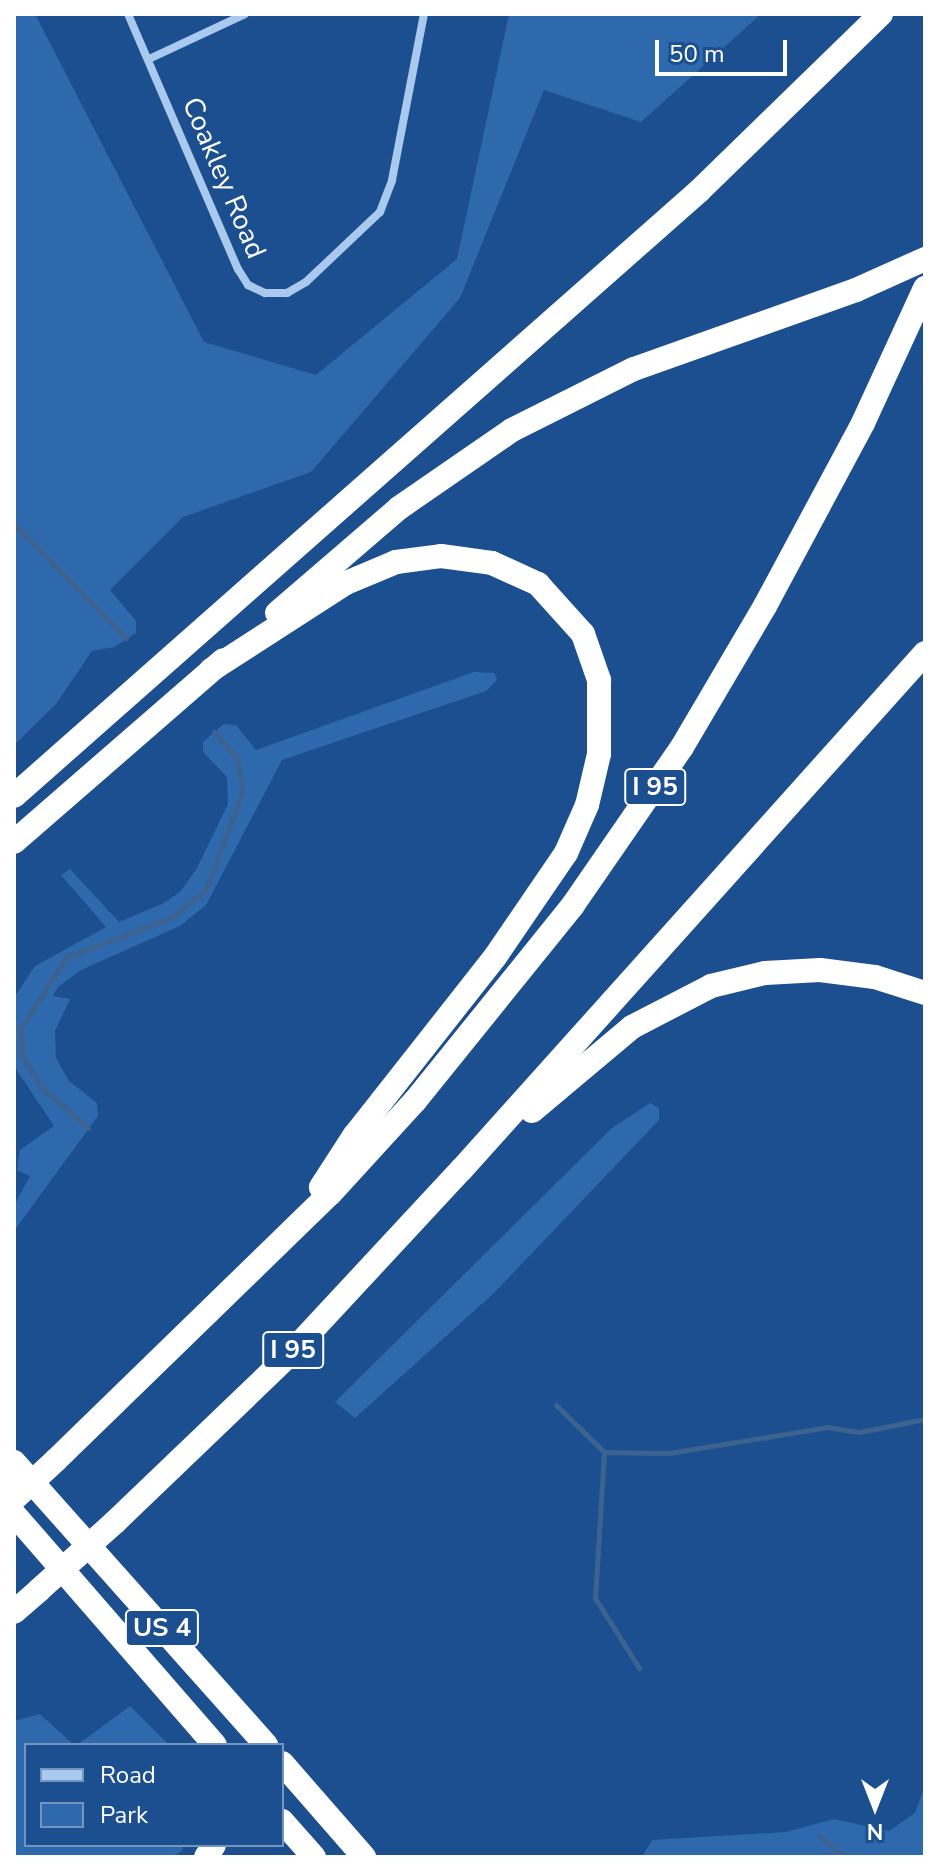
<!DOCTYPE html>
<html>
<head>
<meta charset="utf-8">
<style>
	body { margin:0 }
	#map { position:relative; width:939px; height:1871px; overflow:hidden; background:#1b4f8f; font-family:"Nunito Sans",sans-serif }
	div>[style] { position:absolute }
	.green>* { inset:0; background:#2e69ad }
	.stream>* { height:5px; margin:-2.5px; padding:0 2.5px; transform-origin:2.5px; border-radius:2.5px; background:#3c6290 }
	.street>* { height:8px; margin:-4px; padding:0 4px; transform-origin:4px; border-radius:4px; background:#a9c9ee }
	.highway>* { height:24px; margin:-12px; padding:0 12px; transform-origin:12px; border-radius:12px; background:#fff }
	.highway-bridge>* { height:24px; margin:-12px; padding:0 12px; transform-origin:12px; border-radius:12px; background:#fff }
	span { translate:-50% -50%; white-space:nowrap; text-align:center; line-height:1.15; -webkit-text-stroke:6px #1b4f8f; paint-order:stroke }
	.shield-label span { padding:2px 6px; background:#1b4f8f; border:2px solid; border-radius:6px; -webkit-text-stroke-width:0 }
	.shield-label { font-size:26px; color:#fff; font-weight:700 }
	.street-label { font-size:28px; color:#fff }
	.frame { position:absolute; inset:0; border:16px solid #fff; pointer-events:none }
	.legend { position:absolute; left:24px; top:1743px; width:260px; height:104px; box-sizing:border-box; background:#1b4f8f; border:2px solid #7695bc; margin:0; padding:10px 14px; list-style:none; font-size:24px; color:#fff }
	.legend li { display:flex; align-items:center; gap:16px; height:40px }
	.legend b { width:40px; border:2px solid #7695bc }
	.north { position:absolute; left:835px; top:1767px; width:80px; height:80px; -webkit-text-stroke:6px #1b4f8f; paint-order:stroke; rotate:180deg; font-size:22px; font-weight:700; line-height:32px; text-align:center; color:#fff }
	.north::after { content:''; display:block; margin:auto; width:28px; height:36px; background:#fff; clip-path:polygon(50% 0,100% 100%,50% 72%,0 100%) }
	.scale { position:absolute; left:655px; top:40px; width:132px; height:36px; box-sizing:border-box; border:4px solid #fff; border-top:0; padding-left:10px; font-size:24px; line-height:28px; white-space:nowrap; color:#fff; -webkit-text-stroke:6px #1b4f8f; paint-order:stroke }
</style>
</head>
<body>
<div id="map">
	<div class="green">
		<div style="clip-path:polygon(14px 14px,35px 14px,204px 342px,316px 375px,457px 259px,509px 14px,761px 14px,641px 122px,544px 90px,460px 298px,311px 472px,183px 517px,110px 590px,136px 621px,136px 633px,115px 647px,92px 651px,56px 704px,14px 745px)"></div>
		<div style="clip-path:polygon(474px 672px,494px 673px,497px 680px,486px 691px,282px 760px,206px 905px,180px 926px,81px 970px,58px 987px,53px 996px,70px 999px,55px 1031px,56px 1058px,69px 1081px,97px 1103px,98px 1116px,14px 1231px,14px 1206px,30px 1176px,17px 1170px,20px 1150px,54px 1126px,14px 1066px,14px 998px,35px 966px,106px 927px,61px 875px,70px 869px,119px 922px,164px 903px,181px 891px,197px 868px,228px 804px,227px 777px,203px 752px,203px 742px,224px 724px,236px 725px,256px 750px)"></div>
		<div style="clip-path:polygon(650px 1103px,659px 1108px,659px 1120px,494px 1293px,355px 1418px,335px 1402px,612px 1128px)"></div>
		<div style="clip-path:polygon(130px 1706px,169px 1745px,77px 1745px)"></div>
		<div style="clip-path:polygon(40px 1714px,74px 1745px,26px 1745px,26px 1845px,183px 1845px,182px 1851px,173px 1857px,14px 1857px,14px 1721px)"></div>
		<div style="clip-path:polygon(925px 1786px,925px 1857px,642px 1857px,652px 1840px,786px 1832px,834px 1819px,889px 1831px,915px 1813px)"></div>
	</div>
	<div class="stream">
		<div style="left:14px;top:524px;width:160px;rotate:45.5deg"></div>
		<div style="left:88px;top:1128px;width:64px;rotate:-138.8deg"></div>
		<div style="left:40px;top:1086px;width:34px;rotate:-120deg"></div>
		<div style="left:23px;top:1057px;width:28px;rotate:-96deg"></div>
		<div style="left:20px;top:1029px;width:86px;rotate:-56.9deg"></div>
		<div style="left:67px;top:957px;width:111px;rotate:-20.6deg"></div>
		<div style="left:171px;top:918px;width:43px;rotate:-38.5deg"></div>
		<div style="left:205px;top:891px;width:107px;rotate:-69.2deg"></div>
		<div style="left:243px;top:791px;width:34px;rotate:-100deg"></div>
		<div style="left:237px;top:758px;width:35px;rotate:-131deg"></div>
		<div style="left:556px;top:1405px;width:67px;rotate:44.4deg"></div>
		<div style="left:604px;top:1452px;width:146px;rotate:93.5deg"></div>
		<div style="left:595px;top:1598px;width:83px;rotate:57.8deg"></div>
		<div style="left:604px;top:1452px;width:65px;rotate:0.9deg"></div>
		<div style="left:669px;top:1453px;width:160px;rotate:-9.3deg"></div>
		<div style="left:827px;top:1427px;width:33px;rotate:9deg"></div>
		<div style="left:860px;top:1432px;width:66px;rotate:-11.3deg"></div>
		<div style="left:819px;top:1836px;width:33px;rotate:39deg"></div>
	</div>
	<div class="street">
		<div style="left:128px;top:14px;width:278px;rotate:66.7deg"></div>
		<div style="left:238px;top:269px;width:19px;rotate:58deg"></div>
		<div style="left:248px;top:285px;width:19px;rotate:25deg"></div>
		<div style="left:265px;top:293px;width:22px"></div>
		<div style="left:287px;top:293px;width:22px;rotate:-30deg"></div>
		<div style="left:306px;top:282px;width:102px;rotate:-43.4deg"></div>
		<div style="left:380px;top:212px;width:34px;rotate:-69deg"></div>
		<div style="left:392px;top:180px;width:169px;rotate:-79.1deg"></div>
		<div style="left:149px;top:59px;width:106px;rotate:-25.1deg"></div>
	</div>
	<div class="highway">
		<div style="left:277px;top:613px;width:161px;rotate:-40.7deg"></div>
		<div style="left:399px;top:508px;width:137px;rotate:-34.6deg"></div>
		<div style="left:512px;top:430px;width:136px;rotate:-26.6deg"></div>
		<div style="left:634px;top:369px;width:236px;rotate:-19.6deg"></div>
		<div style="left:856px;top:290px;width:76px;rotate:-24.2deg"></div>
		<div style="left:211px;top:670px;width:161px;rotate:-32.8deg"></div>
		<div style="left:346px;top:583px;width:54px;rotate:-22.8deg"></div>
		<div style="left:396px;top:562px;width:45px;rotate:-7.6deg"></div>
		<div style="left:441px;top:556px;width:51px;rotate:7.8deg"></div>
		<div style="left:492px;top:563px;width:51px;rotate:24.5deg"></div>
		<div style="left:538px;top:584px;width:67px;rotate:48deg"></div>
		<div style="left:583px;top:634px;width:49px;rotate:70.8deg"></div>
		<div style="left:599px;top:680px;width:74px;rotate:90deg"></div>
		<div style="left:599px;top:754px;width:52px;rotate:103.2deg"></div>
		<div style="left:587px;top:805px;width:52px;rotate:113.6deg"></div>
		<div style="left:566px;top:853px;width:126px;rotate:124.3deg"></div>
		<div style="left:495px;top:957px;width:228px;rotate:128.2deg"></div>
		<div style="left:354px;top:1136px;width:61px;rotate:122.9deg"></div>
		<div style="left:14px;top:796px;width:914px;rotate:-41.45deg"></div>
		<div style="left:699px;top:191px;width:254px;rotate:-44.2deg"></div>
		<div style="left:14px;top:842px;width:277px;rotate:-41deg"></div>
		<div style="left:532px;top:1111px;width:131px;rotate:-40deg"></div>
		<div style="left:632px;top:1027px;width:89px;rotate:-27.4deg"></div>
		<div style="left:711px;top:986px;width:56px;rotate:-13.5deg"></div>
		<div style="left:765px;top:973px;width:55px;rotate:-3.1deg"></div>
		<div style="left:820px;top:970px;width:55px;rotate:7.3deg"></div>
		<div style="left:875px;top:977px;width:52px;rotate:17.7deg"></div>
		<div style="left:56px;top:1460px;width:382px;rotate:-44.2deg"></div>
		<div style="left:330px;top:1194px;width:126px;rotate:-47.6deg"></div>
		<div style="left:415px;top:1101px;width:252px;rotate:-51.1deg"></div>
		<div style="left:573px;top:905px;width:192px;rotate:-55.4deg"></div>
		<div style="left:682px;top:747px;width:164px;rotate:-59.5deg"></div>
		<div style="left:765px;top:606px;width:208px;rotate:-61.8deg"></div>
		<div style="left:863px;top:423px;width:149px;rotate:-65.3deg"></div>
		<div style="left:14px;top:1462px;width:379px;rotate:48.3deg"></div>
		<div style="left:14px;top:1514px;width:306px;rotate:49deg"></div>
		<div style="left:115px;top:1522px;width:241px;rotate:-43.8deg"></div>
		<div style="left:289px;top:1355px;width:254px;rotate:-47.1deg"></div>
		<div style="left:462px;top:1169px;width:693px;rotate:-48.1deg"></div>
		<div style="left:14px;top:1612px;width:33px;rotate:-41deg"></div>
		<div style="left:282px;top:1763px;width:125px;rotate:48.9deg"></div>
		<div style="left:282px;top:1821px;width:48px;rotate:48.4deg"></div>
		<div style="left:206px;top:1857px;width:14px;rotate:-56deg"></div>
	</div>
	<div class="highway-bridge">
		<div style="left:14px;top:1499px;width:57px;rotate:-42.9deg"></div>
		<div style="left:39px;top:1590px;width:102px;rotate:-41.8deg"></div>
	</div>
	<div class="shield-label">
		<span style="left:655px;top:787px">I 95</span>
		<span style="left:293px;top:1350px">I 95</span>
		<span style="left:162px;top:1628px">US 4</span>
	</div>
	<div class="street-label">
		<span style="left:224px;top:178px;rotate:67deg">Coakley Road</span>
	</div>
	<div class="frame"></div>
	<ul class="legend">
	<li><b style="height:10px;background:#a9c9ee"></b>Road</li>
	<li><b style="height:22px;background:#2e69ad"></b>Park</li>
	</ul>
	<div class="north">N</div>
	<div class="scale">50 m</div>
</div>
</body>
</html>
